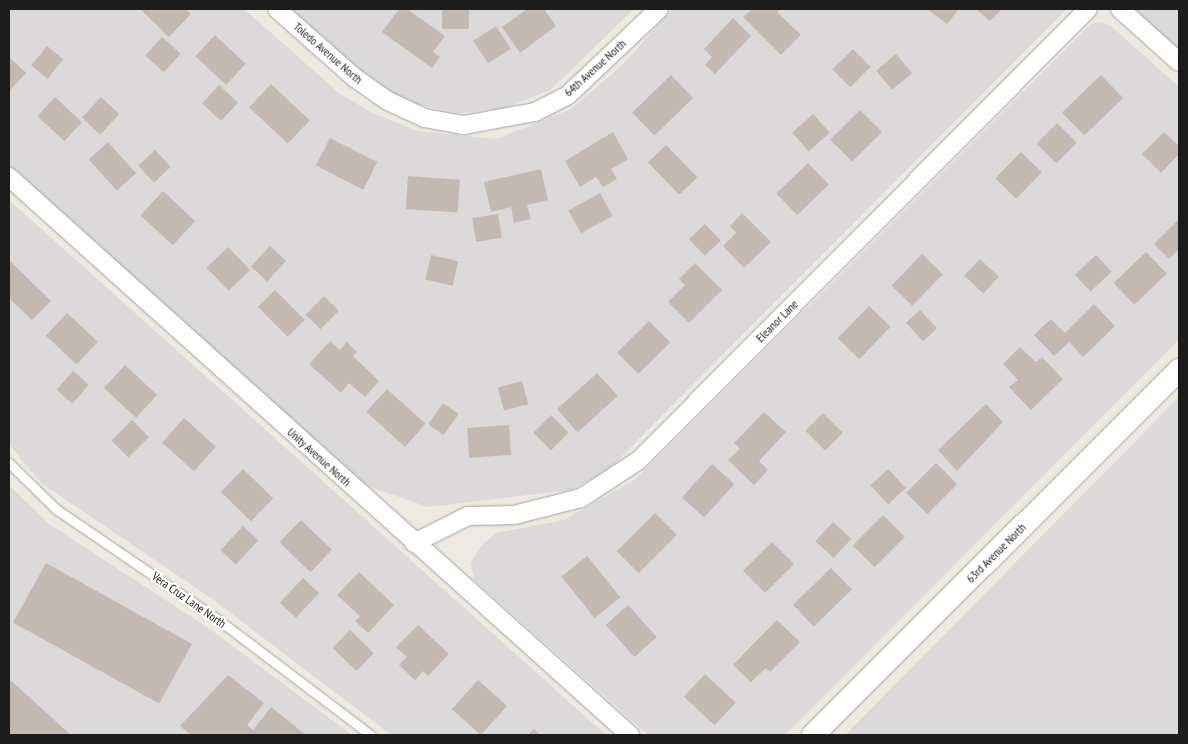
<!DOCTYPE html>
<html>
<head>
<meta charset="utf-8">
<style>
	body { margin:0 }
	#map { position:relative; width:1188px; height:744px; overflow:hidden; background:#eeeae2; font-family:"PT Sans Narrow",sans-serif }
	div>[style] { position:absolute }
	.residential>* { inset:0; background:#dbd9d9 }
	.building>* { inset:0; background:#c2b9b1; transform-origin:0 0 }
	.roads { filter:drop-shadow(0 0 1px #a3a3a3) drop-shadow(0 0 1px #a3a3a3) }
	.service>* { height:9px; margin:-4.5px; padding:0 4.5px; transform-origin:4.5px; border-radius:4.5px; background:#fff }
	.minor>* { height:18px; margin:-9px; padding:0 9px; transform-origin:9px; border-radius:9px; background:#fff }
	.tertiary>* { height:22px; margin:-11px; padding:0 11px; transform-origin:11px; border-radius:11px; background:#fff }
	span { translate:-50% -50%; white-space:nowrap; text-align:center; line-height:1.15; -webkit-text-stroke:4.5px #fff; paint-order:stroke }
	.street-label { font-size:12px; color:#1c1c1c }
	.frame { position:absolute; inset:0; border:10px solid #1c1c1c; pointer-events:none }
</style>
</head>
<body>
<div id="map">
	<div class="residential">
		<div style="clip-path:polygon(9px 9px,244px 9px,340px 94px,371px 112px,417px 131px,497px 139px,571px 109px,619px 68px,673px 9px,1067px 9px,608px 470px,571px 490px,428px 507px,359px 483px,9px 169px)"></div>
		<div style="clip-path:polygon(288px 9px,634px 9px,550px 90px,504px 108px,459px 113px,411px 103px,367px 79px)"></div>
		<div style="clip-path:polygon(1133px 9px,1179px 9px,1179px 49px)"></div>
		<div style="clip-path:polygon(1099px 22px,1110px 25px,1179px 87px,1179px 340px,785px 735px,648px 735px,474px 580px,471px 563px,482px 545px,496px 533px,564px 520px,636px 479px,1091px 24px)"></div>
		<div style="clip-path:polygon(9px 200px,606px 735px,391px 735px,211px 598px,41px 483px,9px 444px)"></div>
		<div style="clip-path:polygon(1179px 397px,1179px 735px,845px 735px)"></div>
		<div style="clip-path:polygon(9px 485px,49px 524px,207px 627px,352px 735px,9px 735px)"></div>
	</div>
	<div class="building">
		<div style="clip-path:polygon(140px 9px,185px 9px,191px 14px,169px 37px)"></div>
		<div style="clip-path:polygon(399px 9px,407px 9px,445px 36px,433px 52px,440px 57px,432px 68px,382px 32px)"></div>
		<div style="left:442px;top:9px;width:27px;height:20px"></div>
		<div style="clip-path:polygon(527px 9px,544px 9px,556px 26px,520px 53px,502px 27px)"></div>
		<div style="clip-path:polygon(752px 9px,780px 9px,777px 12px,801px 35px,781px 55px,743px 17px)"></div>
		<div style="clip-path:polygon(927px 9px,959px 9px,947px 24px)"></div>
		<div style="clip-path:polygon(976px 9px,1002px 9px,990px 21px)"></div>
		<div style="clip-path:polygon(733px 18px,751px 36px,715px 74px,705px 65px,712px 57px,704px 49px)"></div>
		<div style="left:496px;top:26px;width:27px;height:27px;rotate:57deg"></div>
		<div style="left:215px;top:35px;width:42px;height:29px;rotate:43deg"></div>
		<div style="left:162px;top:37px;width:25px;height:25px;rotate:42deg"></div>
		<div style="left:47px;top:46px;width:21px;height:25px;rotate:39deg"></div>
		<div style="left:853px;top:49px;width:25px;height:29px;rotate:45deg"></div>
		<div style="left:896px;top:54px;width:25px;height:26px;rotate:50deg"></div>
		<div style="clip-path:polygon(9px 57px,26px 73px,9px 91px)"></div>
		<div style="left:671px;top:75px;width:32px;height:54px;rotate:46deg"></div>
		<div style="left:1101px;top:75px;width:32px;height:54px;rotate:46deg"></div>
		<div style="left:271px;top:84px;width:53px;height:32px;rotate:43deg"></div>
		<div style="left:219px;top:85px;width:26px;height:25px;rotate:43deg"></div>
		<div style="left:55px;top:97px;width:37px;height:26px;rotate:43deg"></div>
		<div style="left:101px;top:97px;width:25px;height:28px;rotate:43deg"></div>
		<div style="left:860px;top:110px;width:31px;height:42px;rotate:45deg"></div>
		<div style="left:813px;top:114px;width:25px;height:28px;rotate:48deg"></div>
		<div style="left:1057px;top:123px;width:28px;height:29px;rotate:45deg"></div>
		<div style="clip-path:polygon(613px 132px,628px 159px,611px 169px,617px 179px,603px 187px,596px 177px,580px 187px,565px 161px)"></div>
		<div style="clip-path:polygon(1164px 132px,1179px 146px,1179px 154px,1161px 173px,1142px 154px)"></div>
		<div style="left:330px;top:138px;width:53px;height:31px;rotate:27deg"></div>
		<div style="left:108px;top:142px;width:42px;height:26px;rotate:48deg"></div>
		<div style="left:666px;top:145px;width:45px;height:25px;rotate:46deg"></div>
		<div style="left:155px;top:150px;width:23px;height:23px;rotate:47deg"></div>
		<div style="left:1021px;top:152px;width:29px;height:37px;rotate:44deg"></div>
		<div style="left:808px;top:163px;width:30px;height:44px;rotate:46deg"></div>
		<div style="clip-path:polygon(541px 169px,548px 200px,527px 205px,531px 219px,514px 223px,511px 207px,491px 212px,484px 182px)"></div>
		<div style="left:408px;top:176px;width:52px;height:33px;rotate:4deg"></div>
		<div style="left:163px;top:191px;width:44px;height:33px;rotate:43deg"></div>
		<div style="left:600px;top:193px;width:26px;height:36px;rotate:61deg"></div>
		<div style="clip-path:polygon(742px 213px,771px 242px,744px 268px,723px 246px,736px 233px,730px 226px)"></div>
		<div style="left:498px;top:214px;width:24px;height:26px;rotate:81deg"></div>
		<div style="clip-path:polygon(1179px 219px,1179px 249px,1169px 259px,1154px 244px)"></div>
		<div style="left:705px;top:224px;width:23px;height:22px;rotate:47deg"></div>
		<div style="left:270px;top:246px;width:22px;height:28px;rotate:43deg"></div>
		<div style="left:228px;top:247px;width:32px;height:30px;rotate:46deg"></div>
		<div style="left:1146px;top:252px;width:30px;height:45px;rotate:46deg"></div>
		<div style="left:922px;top:254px;width:29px;height:44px;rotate:44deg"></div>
		<div style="left:431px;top:255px;width:28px;height:25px;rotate:13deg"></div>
		<div style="left:1096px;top:255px;width:23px;height:29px;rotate:47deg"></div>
		<div style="left:980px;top:259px;width:26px;height:23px;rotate:43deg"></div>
		<div style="clip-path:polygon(10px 261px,51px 301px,32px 320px,9px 298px)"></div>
		<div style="clip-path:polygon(695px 263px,722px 290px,689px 323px,668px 302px,685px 285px,679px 279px)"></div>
		<div style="left:275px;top:290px;width:42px;height:24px;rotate:45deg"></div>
		<div style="left:324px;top:296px;width:21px;height:26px;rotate:45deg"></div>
		<div style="clip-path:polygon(1094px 304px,1115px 326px,1083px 357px,1069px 342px,1054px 356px,1034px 335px,1051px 319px,1065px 333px)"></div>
		<div style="left:869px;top:306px;width:30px;height:45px;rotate:44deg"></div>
		<div style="left:920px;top:310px;width:25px;height:19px;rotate:47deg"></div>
		<div style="left:67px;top:313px;width:42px;height:31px;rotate:43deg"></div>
		<div style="left:649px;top:321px;width:30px;height:45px;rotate:45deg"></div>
		<div style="clip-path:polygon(330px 341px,340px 350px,347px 342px,357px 352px,353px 356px,379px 381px,365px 397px,349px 383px,341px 393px,309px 364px)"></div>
		<div style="clip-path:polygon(1020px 347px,1036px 362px,1042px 357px,1063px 379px,1031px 410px,1009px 387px,1018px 380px,1003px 364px)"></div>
		<div style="left:125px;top:365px;width:44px;height:31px;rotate:43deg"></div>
		<div style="left:73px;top:371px;width:21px;height:25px;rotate:41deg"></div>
		<div style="left:597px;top:373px;width:31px;height:54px;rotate:48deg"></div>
		<div style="left:522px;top:381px;width:24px;height:25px;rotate:75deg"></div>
		<div style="left:387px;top:389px;width:52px;height:31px;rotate:42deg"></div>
		<div style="left:443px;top:403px;width:19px;height:26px;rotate:35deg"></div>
		<div style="clip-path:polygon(986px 404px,1003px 422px,957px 471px,938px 450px)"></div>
		<div style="clip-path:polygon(764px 412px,786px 432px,759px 461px,768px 470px,754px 485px,728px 460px,740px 449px,734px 443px)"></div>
		<div style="left:823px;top:413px;width:28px;height:25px;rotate:45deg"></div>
		<div style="left:551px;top:415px;width:25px;height:25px;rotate:45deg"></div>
		<div style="left:184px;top:418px;width:43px;height:33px;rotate:42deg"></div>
		<div style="left:132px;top:420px;width:24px;height:29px;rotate:45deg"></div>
		<div style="left:509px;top:425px;width:30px;height:42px;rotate:86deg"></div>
		<div style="left:936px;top:463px;width:30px;height:42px;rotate:45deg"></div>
		<div style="left:712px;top:464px;width:30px;height:45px;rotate:42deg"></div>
		<div style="left:243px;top:469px;width:42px;height:32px;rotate:44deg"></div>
		<div style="left:888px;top:469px;width:26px;height:24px;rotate:47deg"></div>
		<div style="left:655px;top:513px;width:31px;height:54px;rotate:45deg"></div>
		<div style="left:883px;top:515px;width:31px;height:43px;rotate:45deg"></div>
		<div style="left:301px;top:520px;width:43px;height:31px;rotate:44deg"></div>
		<div style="left:833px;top:522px;width:25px;height:26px;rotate:43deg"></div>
		<div style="left:243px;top:526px;width:21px;height:33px;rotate:43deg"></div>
		<div style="left:772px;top:542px;width:31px;height:41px;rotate:45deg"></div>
		<div style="left:587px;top:556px;width:53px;height:33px;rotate:51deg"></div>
		<div style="left:46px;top:563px;width:167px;height:68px;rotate:29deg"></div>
		<div style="left:831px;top:568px;width:30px;height:53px;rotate:46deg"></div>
		<div style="clip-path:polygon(359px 572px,394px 605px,368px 633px,355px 621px,360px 616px,337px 595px)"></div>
		<div style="left:303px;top:578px;width:22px;height:34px;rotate:43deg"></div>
		<div style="left:628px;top:605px;width:43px;height:30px;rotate:48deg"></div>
		<div style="clip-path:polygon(777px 620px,800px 642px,770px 672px,766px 668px,751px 682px,733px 665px)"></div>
		<div style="clip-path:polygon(418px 625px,449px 654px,428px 676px,423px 671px,415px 680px,399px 665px,407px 657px,396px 647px)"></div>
		<div style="left:350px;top:630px;width:33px;height:25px;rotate:44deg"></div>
		<div style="left:705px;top:674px;width:42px;height:31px;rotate:43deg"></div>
		<div style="clip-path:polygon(228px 675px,264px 703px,247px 725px,253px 730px,271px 707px,306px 735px,191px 735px,180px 726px)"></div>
		<div style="clip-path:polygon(9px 679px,71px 735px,9px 735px)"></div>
		<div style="left:478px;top:680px;width:39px;height:39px;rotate:42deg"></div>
		<div style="clip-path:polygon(534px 729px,540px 735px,528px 735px)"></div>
	</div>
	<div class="roads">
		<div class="service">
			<div style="left:9px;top:463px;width:66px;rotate:44.4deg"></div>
			<div style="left:56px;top:509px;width:199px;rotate:34.3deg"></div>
			<div style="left:220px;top:621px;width:189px;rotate:37.1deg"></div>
		</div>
		<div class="minor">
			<div style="left:277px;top:9px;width:104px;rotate:41.5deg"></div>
			<div style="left:355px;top:78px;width:40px;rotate:34.9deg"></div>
			<div style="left:388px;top:101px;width:40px;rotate:25deg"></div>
			<div style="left:424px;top:118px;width:41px;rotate:9.9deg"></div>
			<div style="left:464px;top:125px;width:72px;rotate:-10.4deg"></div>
			<div style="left:535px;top:112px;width:37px;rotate:-27deg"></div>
			<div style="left:568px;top:95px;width:125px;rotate:-43.4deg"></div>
			<div style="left:1120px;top:9px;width:79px;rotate:41.9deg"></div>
			<div style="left:9px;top:177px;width:835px;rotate:41.94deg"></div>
			<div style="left:414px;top:543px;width:60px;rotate:-26.6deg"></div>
			<div style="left:468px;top:516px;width:46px;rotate:-1.2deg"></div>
			<div style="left:514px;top:515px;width:69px;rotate:-14.2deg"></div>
			<div style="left:581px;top:498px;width:69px;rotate:-33.2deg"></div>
			<div style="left:639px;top:460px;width:636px;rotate:-45.13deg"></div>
		</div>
		<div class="tertiary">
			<div style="left:813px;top:735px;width:517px;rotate:-44.92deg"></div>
		</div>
	</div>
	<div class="street-label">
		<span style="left:328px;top:53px;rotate:41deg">Toledo Avenue North</span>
		<span style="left:595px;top:68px;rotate:-42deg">64th Avenue North</span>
		<span style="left:777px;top:321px;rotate:-45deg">Eleanor Lane</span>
		<span style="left:319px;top:457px;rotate:42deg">Unity Avenue North</span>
		<span style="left:996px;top:553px;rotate:-45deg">63rd Avenue North</span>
		<span style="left:189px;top:600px;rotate:35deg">Vera Cruz Lane North</span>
	</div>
	<div class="frame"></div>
</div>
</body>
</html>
